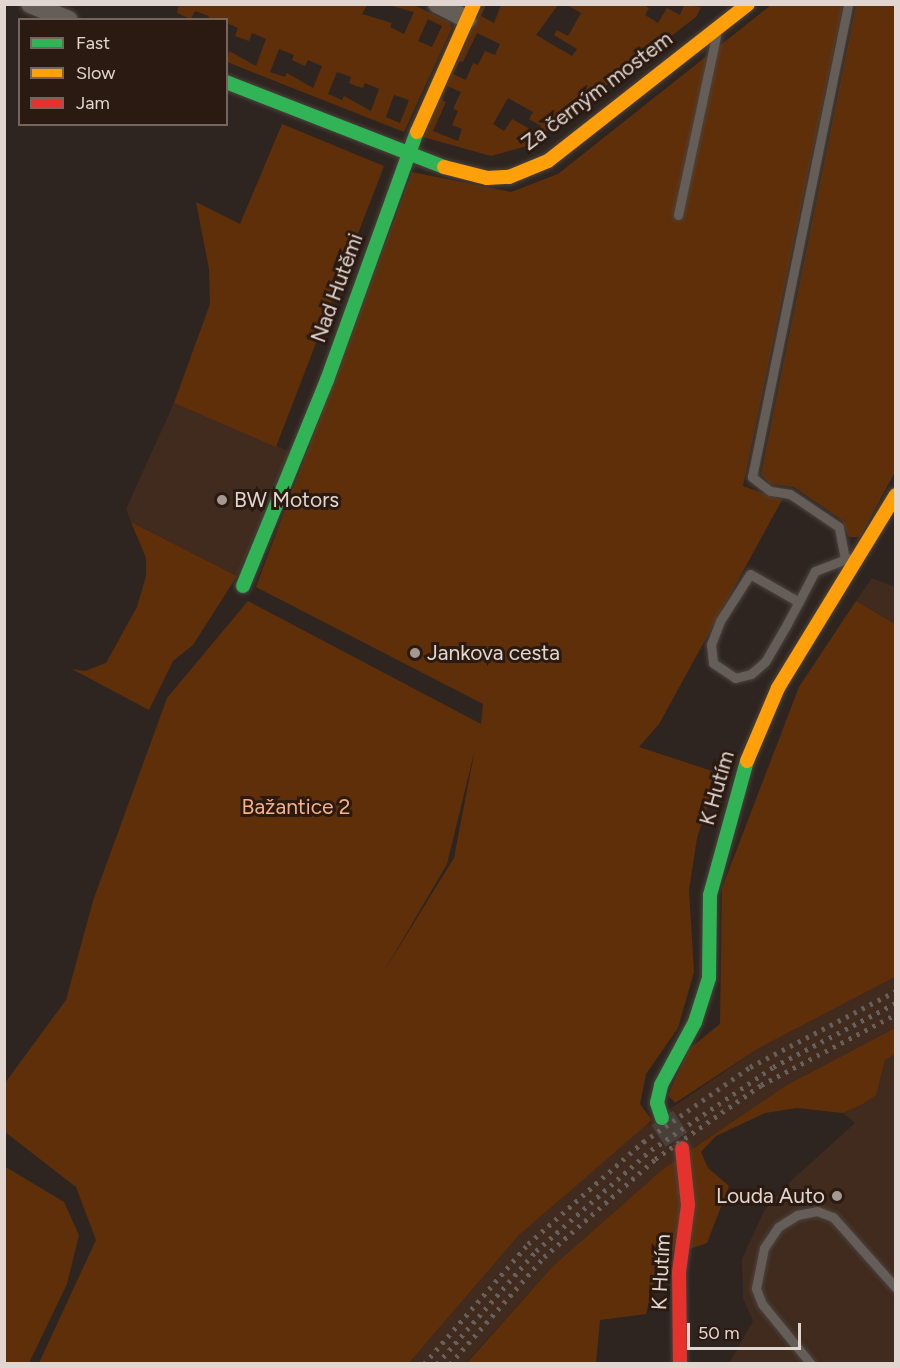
<!DOCTYPE html>
<html>
<head>
<meta charset="utf-8">
<style>
	body { margin:0 }
	#map { position:relative; width:900px; height:1368px; overflow:hidden; background:#2f2520; font-family:Figtree,sans-serif }
	div>[style] { position:absolute }
	.built>* { inset:0; background:#402b1e }
	.green>* { inset:0; background:#5f2f09 }
	.secondary-tunnel>* { height:26px; margin-top:-13px; transform-origin:0; background:repeating-linear-gradient(90deg,#4a403a 0 26px,transparent 0 39px) }
	.roads { filter:drop-shadow(0 0 2px #4b433e) drop-shadow(0 0 2px #4b433e) }
	.lane>* { height:9px; margin:-4.5px; padding:0 4.5px; transform-origin:4.5px; border-radius:4.5px; background:#655d58 }
	.street>* { height:18px; margin:-9px; padding:0 9px; transform-origin:9px; border-radius:9px; background:#655d58 }
	.fast>* { height:14px; margin:-7px; padding:0 7px; transform-origin:7px; border-radius:7px; background:#30b455 }
	.slow>* { height:14px; margin:-7px; padding:0 7px; transform-origin:7px; border-radius:7px; background:#ff9f0a }
	.jam>* { height:14px; margin:-7px; padding:0 7px; transform-origin:7px; border-radius:7px; background:#e5322d }
	.rail>* { height:4.5px; margin-top:-2.25px; transform-origin:0; background:repeating-linear-gradient(90deg,#68605c 0 3px,transparent 0 9px) }
	.dots>* { width:16px; height:16px; translate:-50% -50%; box-sizing:border-box; border:3px solid #2b1a11; border-radius:50% }
	span { translate:-50% -50%; white-space:nowrap; text-align:center; line-height:1.15; -webkit-text-stroke:6px #2b1a11; paint-order:stroke }
	.street-label { font-size:21px; color:#e2d6d0 }
	.poi-label { font-size:21px; color:#e2d6d0 }
	.left { translate:0 -50%; text-align:left }
	.right { translate:-100% -50%; text-align:right }
	.park-label { font-size:21px; color:#f8b084 }
	.frame { position:absolute; inset:0; border:6px solid #e2d6d0; pointer-events:none }
	.legend { position:absolute; left:18px; top:18px; width:210px; height:108px; box-sizing:border-box; background:#2b1a11; border:2px solid #74655d; margin:0; padding:8px 10px; list-style:none; font-size:18px; color:#e2d6d0 }
	.legend li { display:flex; align-items:center; gap:12px; height:30px }
	.legend b { width:30px; border:2px solid #74655d }
	.scale { position:absolute; left:687px; top:1323px; width:114px; height:27px; box-sizing:border-box; border:3px solid #e2d6d0; border-top:0; padding-left:8px; font-size:18px; line-height:21px; white-space:nowrap; color:#e2d6d0; -webkit-text-stroke:4px #2b1a11; paint-order:stroke }
</style>
</head>
<body>
<div id="map">
	<div class="built">
		<div style="clip-path:polygon(174px 403px,291px 452px,237px 576px,131px 522px,126px 509px)"></div>
		<div style="clip-path:polygon(872px 578px,895px 587px,895px 624px,856px 601px)"></div>
		<div style="clip-path:polygon(895px 977px,895px 1028px,785px 1086px,663px 1169px,553px 1266px,466px 1363px,408px 1364px,519px 1235px,635px 1133px,759px 1048px)"></div>
		<div style="clip-path:polygon(895px 1054px,895px 1363px,729px 1364px,753px 1321px,743px 1298px,742px 1259px,764px 1211px,792px 1180px,855px 1123px,843px 1113px,861px 1105px,885px 1059px)"></div>
	</div>
	<div class="green">
		<div style="clip-path:polygon(evenodd,179px 4px,367px 5px,362px 14px,392px 23px,390px 27px,404px 34px,414px 12px,389px 5px,414px 5px,449px 22px,452px 28px,404px 132px,227px 62px,229px 51px,256px 66px,266px 39px,252px 33px,249px 41px,235px 36px,238px 28px,227px 23px,226px 20px,208px 19px,209px 16px,195px 11px,191px 19px,177px 13px,179px 4px,428px 19px,442px 26px,432px 47px,418px 41px,428px 19px,179px 4px,279px 49px,294px 55px,292px 60px,305px 66px,308px 60px,322px 66px,313px 88px,287px 73px,285px 77px,270px 72px,279px 49px,179px 4px,337px 72px,351px 77px,349px 83px,356px 86px,363px 88px,365px 83px,379px 89px,371px 111px,344px 96px,342px 100px,328px 94px,337px 72px,179px 4px,394px 95px,409px 100px,400px 123px,386px 117px,394px 95px)"></div>
		<div style="clip-path:polygon(evenodd,627px 4px,644px 5px,649px 8px,645px 15px,658px 23px,667px 8px,680px 15px,684px 5px,701px 7px,696px 17px,527px 146px,491px 156px,423px 137px,483px 5px,486px 5px,481px 16px,494px 23px,501px 5px,558px 5px,536px 35px,572px 56px,577px 49px,554px 35px,557px 30px,568px 36px,581px 13px,567px 5px,627px 4px,477px 33px,500px 44px,495px 55px,485px 51px,478px 65px,473px 63px,466px 80px,453px 74px,459px 61px,463px 62px,477px 33px,627px 4px,447px 86px,461px 92px,453px 109px,458px 111px,452px 125px,462px 129px,458px 141px,433px 131px,446px 102px,442px 100px,447px 86px,627px 4px,508px 98px,533px 112px,529px 119px,541px 126px,537px 133px,512px 119px,504px 131px,493px 124px,508px 98px)"></div>
		<div style="clip-path:polygon(evenodd,771px 5px,843px 5px,743px 486px,782px 500px,659px 724px,639px 747px,718px 773px,697px 838px,689px 890px,694px 972px,678px 1028px,646px 1074px,640px 1104px,652px 1120px,519px 1235px,408px 1364px,39px 1363px,96px 1240px,76px 1187px,5px 1132px,5px 1083px,66px 1000px,93px 901px,167px 698px,248px 601px,481px 724px,483px 704px,256px 587px,412px 172px,511px 192px,558px 174px,771px 5px,475px 749px,454px 858px,383px 973px,447px 864px,475px 749px)"></div>
		<div style="clip-path:polygon(856px 5px,895px 5px,895px 472px,860px 537px,849px 537px,842px 520px,794px 487px,770px 484px,761px 474px)"></div>
		<div style="clip-path:polygon(282px 124px,384px 166px,276px 447px,174px 403px,210px 304px,209px 269px,196px 202px,240px 224px)"></div>
		<div style="clip-path:polygon(131px 522px,237px 576px,193px 645px,173px 661px,149px 710px,72px 669px,85px 671px,106px 663px,137px 607px,146px 576px,146px 558px)"></div>
		<div style="clip-path:polygon(856px 601px,895px 624px,895px 977px,759px 1048px,675px 1103px,668px 1095px,689px 1049px,720px 1024px,722px 888px,799px 687px)"></div>
		<div style="clip-path:polygon(895px 1028px,895px 1054px,885px 1060px,876px 1095px,861px 1105px,843px 1113px,797px 1108px,765px 1113px,716px 1136px,701px 1152px,708px 1168px,729px 1186px,707px 1243px,684px 1251px,666px 1251px,660px 1256px,646px 1314px,600px 1320px,596px 1363px,466px 1364px,553px 1266px,663px 1169px,785px 1086px)"></div>
		<div style="clip-path:polygon(4px 1166px,64px 1202px,79px 1235px,67px 1284px,29px 1363px,5px 1363px)"></div>
	</div>
	<div class="secondary-tunnel">
		<div style="left:662px;top:1118px;width:36px;rotate:56deg"></div>
	</div>
	<div class="roads">
		<div class="lane">
			<div style="left:678px;top:215px;width:183px;rotate:-78deg"></div>
			<div style="left:845px;top:559px;width:33px;rotate:-101deg"></div>
			<div style="left:839px;top:527px;width:59px;rotate:-146deg"></div>
			<div style="left:790px;top:494px;width:20px;rotate:-171deg"></div>
			<div style="left:770px;top:491px;width:23px;rotate:-142deg"></div>
			<div style="left:752px;top:477px;width:483px;rotate:-78.5deg"></div>
			<div style="left:799px;top:602px;width:56px;rotate:-150.3deg"></div>
			<div style="left:750px;top:574px;width:56px;rotate:122.6deg"></div>
			<div style="left:720px;top:621px;width:25px;rotate:111deg"></div>
			<div style="left:711px;top:644px;width:19px;rotate:84deg"></div>
			<div style="left:713px;top:663px;width:27px;rotate:34deg"></div>
			<div style="left:735px;top:678px;width:16px;rotate:-14deg"></div>
			<div style="left:751px;top:674px;width:18px;rotate:-41deg"></div>
			<div style="left:765px;top:662px;width:44px;rotate:-59.9deg"></div>
			<div style="left:787px;top:624px;width:60px;rotate:-62.2deg"></div>
			<div style="left:815px;top:571px;width:36px;rotate:-21deg"></div>
			<div style="left:811px;top:1364px;width:77px;rotate:-129.2deg"></div>
			<div style="left:762px;top:1304px;width:17px;rotate:-111deg"></div>
			<div style="left:756px;top:1288px;width:41px;rotate:-78.7deg"></div>
			<div style="left:764px;top:1248px;width:25px;rotate:-56deg"></div>
			<div style="left:778px;top:1227px;width:22px;rotate:-32deg"></div>
			<div style="left:797px;top:1215px;width:20px;rotate:-11deg"></div>
			<div style="left:817px;top:1211px;width:17px;rotate:21deg"></div>
			<div style="left:833px;top:1217px;width:95px;rotate:48.4deg"></div>
		</div>
		<div class="street">
			<div style="left:30px;top:4px;width:42px;rotate:22.3deg"></div>
			<div style="left:437px;top:4px;width:34px;rotate:27deg"></div>
		</div>
		<div class="fast">
			<div style="left:226px;top:82px;width:234px;rotate:21.3deg"></div>
			<div style="left:243px;top:586px;width:222px;rotate:-67.8deg"></div>
			<div style="left:327px;top:380px;width:264px;rotate:-70.1deg"></div>
			<div style="left:662px;top:1118px;width:16px;rotate:-108deg"></div>
			<div style="left:657px;top:1103px;width:18px;rotate:-77deg"></div>
			<div style="left:661px;top:1085px;width:72px;rotate:-61.6deg"></div>
			<div style="left:695px;top:1022px;width:46px;rotate:-72.3deg"></div>
			<div style="left:709px;top:978px;width:83px;rotate:-89.3deg"></div>
			<div style="left:710px;top:895px;width:139px;rotate:-74.6deg"></div>
		</div>
		<div class="slow">
			<div style="left:417px;top:132px;width:140px;rotate:-66deg"></div>
			<div style="left:444px;top:167px;width:44px;rotate:14.3deg"></div>
			<div style="left:487px;top:178px;width:22px;rotate:-3deg"></div>
			<div style="left:509px;top:177px;width:42px;rotate:-22.3deg"></div>
			<div style="left:548px;top:161px;width:254px;rotate:-38.1deg"></div>
			<div style="left:747px;top:761px;width:79px;rotate:-67deg"></div>
			<div style="left:778px;top:688px;width:226px;rotate:-58.6deg"></div>
		</div>
		<div class="jam">
			<div style="left:680px;top:1364px;width:92px;rotate:-90.6deg"></div>
			<div style="left:679px;top:1272px;width:68px;rotate:-82.3deg"></div>
			<div style="left:688px;top:1205px;width:57px;rotate:-96deg"></div>
		</div>
	</div>
	<div class="rail">
		<div style="left:424px;top:1364px;width:159px;rotate:-49.1deg"></div>
		<div style="left:528px;top:1244px;width:154px;rotate:-41.6deg"></div>
		<div style="left:643px;top:1142px;width:131px;rotate:-35deg"></div>
		<div style="left:750px;top:1067px;width:165px;rotate:-27.5deg"></div>
		<div style="left:437px;top:1364px;width:150px;rotate:-48.8deg"></div>
		<div style="left:536px;top:1251px;width:153px;rotate:-41.3deg"></div>
		<div style="left:651px;top:1150px;width:148px;rotate:-34.2deg"></div>
		<div style="left:773px;top:1067px;width:139px;rotate:-27.5deg"></div>
		<div style="left:450px;top:1364px;width:142px;rotate:-48.7deg"></div>
		<div style="left:544px;top:1257px;width:148px;rotate:-41.4deg"></div>
		<div style="left:655px;top:1159px;width:129px;rotate:-34.9deg"></div>
		<div style="left:761px;top:1085px;width:153px;rotate:-27.7deg"></div>
	</div>
	<div class="dots">
		<div style="left:222px;top:500px;background:#a39892"></div>
		<div style="left:415px;top:653px;background:#a39892"></div>
		<div style="left:837px;top:1196px;background:#a39892"></div>
	</div>
	<div class="street-label">
		<span style="left:597px;top:91px;rotate:-37deg">Za černým mostem</span>
		<span style="left:337px;top:288px;rotate:-70deg">Nad Hutěmi</span>
		<span style="left:717px;top:788px;rotate:-74deg">K Hutím</span>
		<span style="left:661px;top:1272px;rotate:-87deg">K Hutím</span>
	</div>
	<div class="poi-label">
		<span class="left" style="left:234px;top:500px">BW Motors</span>
		<span class="left" style="left:427px;top:653px">Jankova cesta</span>
		<span class="right" style="left:825px;top:1196px">Louda Auto</span>
	</div>
	<div class="park-label">
		<span style="left:296px;top:807px">Bažantice 2</span>
	</div>
	<div class="frame"></div>
	<ul class="legend">
	<li><b style="height:8px;background:#30b455"></b>Fast</li>
	<li><b style="height:8px;background:#ff9f0a"></b>Slow</li>
	<li><b style="height:8px;background:#e5322d"></b>Jam</li>
	</ul>
	<div class="scale">50 m</div>
</div>
</body>
</html>
